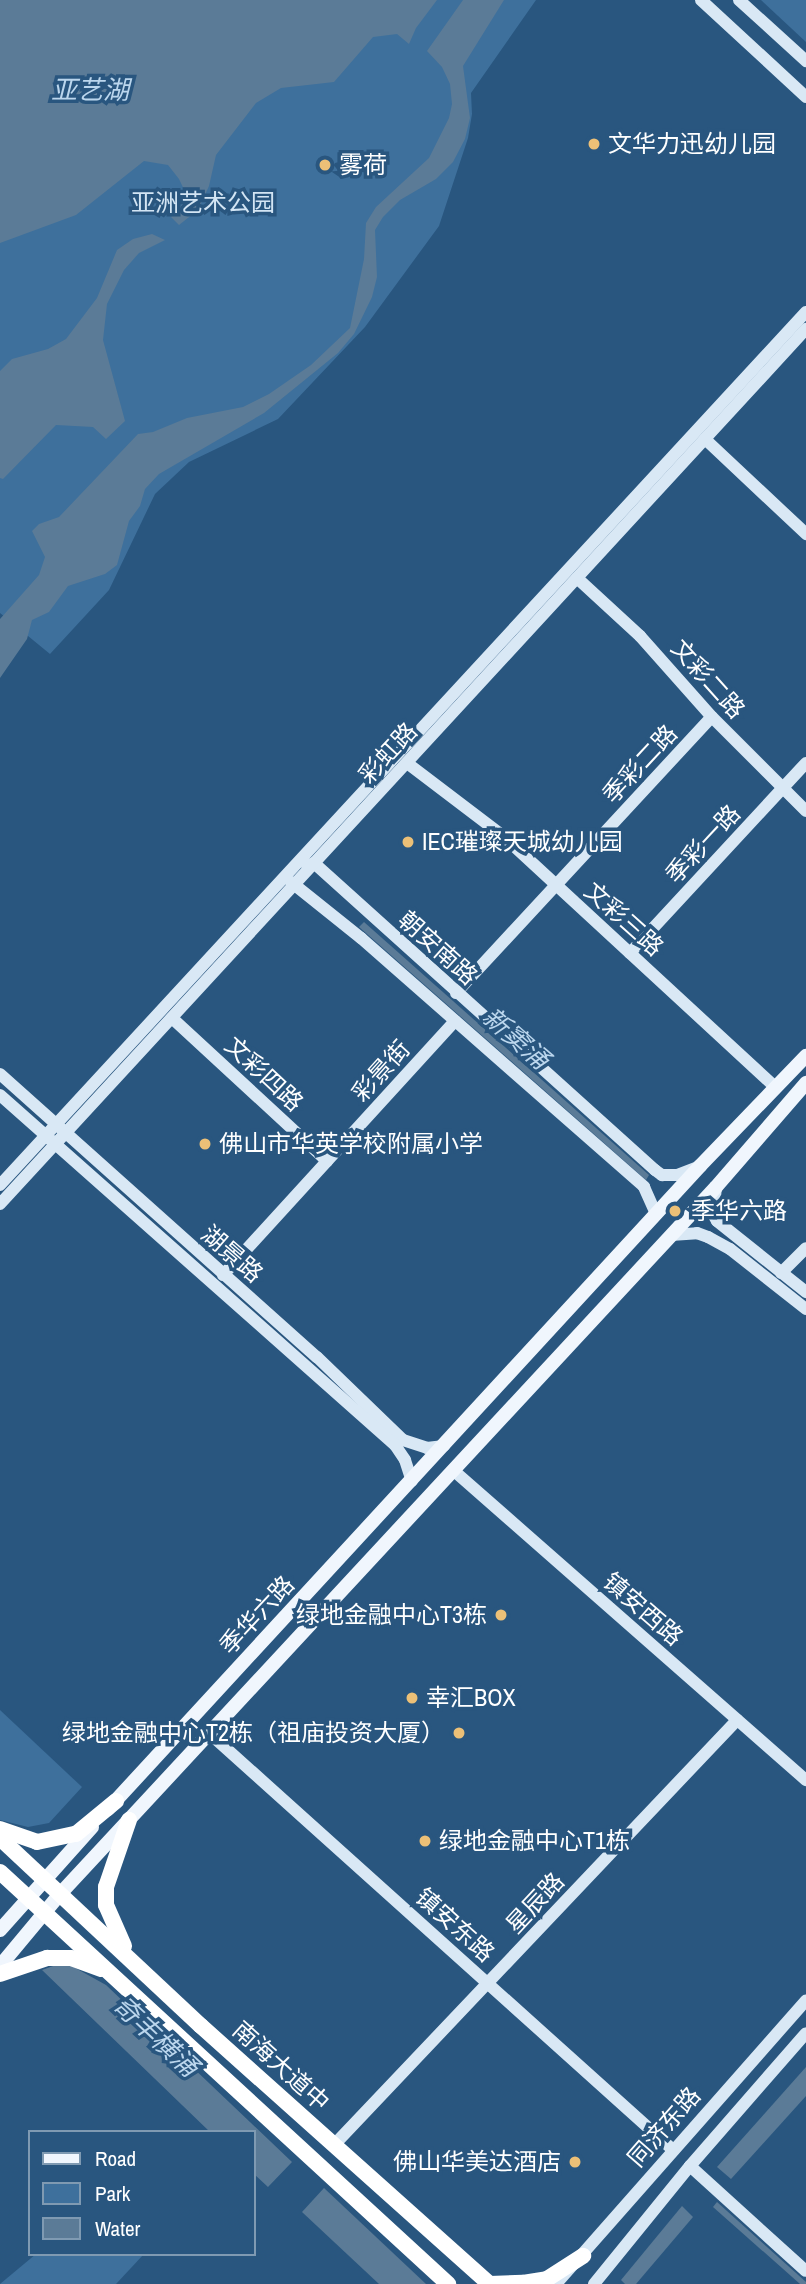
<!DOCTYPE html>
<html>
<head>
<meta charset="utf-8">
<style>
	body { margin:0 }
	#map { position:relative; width:806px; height:2284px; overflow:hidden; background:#29567f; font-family:"Archivo Narrow","Noto Sans SC",sans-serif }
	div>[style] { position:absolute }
	.green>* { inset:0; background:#3e709c }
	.water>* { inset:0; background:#5b7b97 }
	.secondary>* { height:12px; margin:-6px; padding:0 6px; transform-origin:6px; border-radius:6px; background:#d9e8f5 }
	.primary>* { height:14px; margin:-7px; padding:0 7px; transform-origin:7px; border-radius:7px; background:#f0f6fd }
	.highway>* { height:16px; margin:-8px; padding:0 8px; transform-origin:8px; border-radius:8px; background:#fff }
	.dots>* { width:19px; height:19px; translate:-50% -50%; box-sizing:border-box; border:4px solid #29567f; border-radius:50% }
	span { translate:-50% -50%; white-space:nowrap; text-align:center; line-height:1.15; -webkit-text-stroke:7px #29567f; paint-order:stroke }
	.poi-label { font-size:24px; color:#fff }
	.left { translate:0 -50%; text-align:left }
	.right { translate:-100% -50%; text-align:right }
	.park-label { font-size:24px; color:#d3e5f4 }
	.street-label { font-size:24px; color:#fff }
	.water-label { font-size:26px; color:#bbd6ed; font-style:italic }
	.legend { position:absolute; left:28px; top:2130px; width:228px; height:126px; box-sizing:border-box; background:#29567f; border:2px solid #7f9ab2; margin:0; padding:9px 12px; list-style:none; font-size:21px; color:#fff }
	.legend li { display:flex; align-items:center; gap:14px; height:35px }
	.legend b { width:35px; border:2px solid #7f9ab2 }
</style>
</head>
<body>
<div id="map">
	<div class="green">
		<div style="clip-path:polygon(0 0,536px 0,471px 93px,472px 114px,468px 138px,439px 226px,365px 327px,278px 419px,189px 462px,155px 494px,109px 590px,50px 654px,0 613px)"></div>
		<div style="clip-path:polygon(761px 0,806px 0,806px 42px)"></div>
		<div style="clip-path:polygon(0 1710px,82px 1787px,49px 1823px,28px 1827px,0 1820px)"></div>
		<div style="clip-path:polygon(36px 2254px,144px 2254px,116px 2284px,0 2284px)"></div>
	</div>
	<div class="water">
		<div style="clip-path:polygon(0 0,437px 0,416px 28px,409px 44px,397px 34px,373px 37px,334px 82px,281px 88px,256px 103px,216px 155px,209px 186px,198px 210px,179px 225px,171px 217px,188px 198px,179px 179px,168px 165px,144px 161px,76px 215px,0 243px)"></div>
		<div style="clip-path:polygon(463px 0,504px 0,463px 66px,470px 118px,465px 139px,453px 162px,436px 179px,400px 200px,383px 217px,375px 230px,377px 277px,372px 297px,354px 334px,338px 353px,264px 413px,159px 474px,145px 489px,140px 506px,129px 521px,117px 565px,105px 574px,68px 586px,49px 612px,32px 620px,27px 639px,0 678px,0 619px,39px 575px,45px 557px,32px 531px,39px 524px,59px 517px,138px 434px,153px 432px,187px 418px,243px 407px,269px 394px,311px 365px,350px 328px,364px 259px,366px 223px,376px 207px,429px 158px,449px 118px,452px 104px,450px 84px,442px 67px,427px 51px)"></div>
		<div style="clip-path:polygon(152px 234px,165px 240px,139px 253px,124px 270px,107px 304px,103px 340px,125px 421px,106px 439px,93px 427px,56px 425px,3px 479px,0 478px,0 371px,12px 359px,48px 349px,66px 339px,97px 298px,117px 250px,133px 239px)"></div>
		<div style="clip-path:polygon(364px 922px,649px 1175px,646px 1180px,359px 927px)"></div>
		<div style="clip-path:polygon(56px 1965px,70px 1965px,106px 1985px,292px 2162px,268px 2187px,254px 2174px,254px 2132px,210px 2132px,42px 1970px)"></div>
		<div style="clip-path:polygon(806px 2067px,806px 2096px,731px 2179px,717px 2167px)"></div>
		<div style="clip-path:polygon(324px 2188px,426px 2284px,379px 2284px,302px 2212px)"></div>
		<div style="clip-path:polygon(717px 2202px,806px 2282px,806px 2284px,800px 2284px,713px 2207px)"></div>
		<div style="clip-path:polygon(682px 2206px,693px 2217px,636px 2284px,625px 2284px,621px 2280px)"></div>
	</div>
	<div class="secondary">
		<div style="left:701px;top:0;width:143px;rotate:42.7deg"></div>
		<div style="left:739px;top:0;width:91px;rotate:42.3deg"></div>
		<div style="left:705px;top:439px;width:139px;rotate:43.2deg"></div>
		<div style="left:577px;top:578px;width:86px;rotate:42.6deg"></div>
		<div style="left:640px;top:636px;width:108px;rotate:48.4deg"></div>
		<div style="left:712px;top:717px;width:133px;rotate:45deg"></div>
		<div style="left:407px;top:763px;width:119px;rotate:37.2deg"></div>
		<div style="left:502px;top:835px;width:372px;rotate:42.7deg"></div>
		<div style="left:307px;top:866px;width:8px;rotate:-23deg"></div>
		<div style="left:314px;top:863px;width:459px;rotate:42deg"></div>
		<div style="left:655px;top:1170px;width:9px;rotate:36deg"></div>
		<div style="left:662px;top:1175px;width:15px"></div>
		<div style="left:677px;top:1175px;width:25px;rotate:-21deg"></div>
		<div style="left:291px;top:882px;width:90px;rotate:38.7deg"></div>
		<div style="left:361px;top:938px;width:377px;rotate:41.3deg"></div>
		<div style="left:644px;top:1187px;width:30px;rotate:66deg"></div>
		<div style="left:630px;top:953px;width:259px;rotate:-47.2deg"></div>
		<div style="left:456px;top:993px;width:376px;rotate:-47.2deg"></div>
		<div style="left:172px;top:1018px;width:211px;rotate:42.7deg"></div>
		<div style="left:0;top:1074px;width:425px;rotate:41.8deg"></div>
		<div style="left:317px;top:1357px;width:120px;rotate:44deg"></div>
		<div style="left:403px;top:1440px;width:25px;rotate:18deg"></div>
		<div style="left:427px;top:1448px;width:17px;rotate:-7deg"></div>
		<div style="left:0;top:1095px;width:528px;rotate:41.54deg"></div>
		<div style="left:395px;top:1445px;width:18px;rotate:56deg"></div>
		<div style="left:405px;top:1460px;width:22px;rotate:72deg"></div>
		<div style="left:0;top:1185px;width:1188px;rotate:-47.29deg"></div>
		<div style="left:716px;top:1187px;width:27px;rotate:96deg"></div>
		<div style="left:713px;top:1214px;width:8px;rotate:60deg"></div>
		<div style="left:717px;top:1221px;width:114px;rotate:38.6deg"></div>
		<div style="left:0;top:1204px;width:1190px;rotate:-47.35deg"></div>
		<div style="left:671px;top:1235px;width:26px;rotate:-4deg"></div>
		<div style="left:697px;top:1233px;width:12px;rotate:20deg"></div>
		<div style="left:708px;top:1237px;width:25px;rotate:29deg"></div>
		<div style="left:730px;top:1249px;width:97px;rotate:38.3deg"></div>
		<div style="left:781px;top:1273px;width:35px;rotate:-45deg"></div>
		<div style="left:223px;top:1275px;width:344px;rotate:-47.6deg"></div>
		<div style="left:453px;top:1470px;width:470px;rotate:41.3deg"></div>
		<div style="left:209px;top:1733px;width:622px;rotate:41.94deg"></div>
		<div style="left:334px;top:2145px;width:586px;rotate:-46.52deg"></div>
		<div style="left:690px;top:2166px;width:156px;rotate:42.2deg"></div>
		<div style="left:556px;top:2284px;width:378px;rotate:-48.6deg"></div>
		<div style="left:594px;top:2284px;width:152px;rotate:-50.9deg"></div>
		<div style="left:690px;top:2166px;width:176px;rotate:-48.9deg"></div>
	</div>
	<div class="primary">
		<div style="left:108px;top:1809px;width:874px;rotate:-47.36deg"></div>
		<div style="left:700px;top:1166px;width:153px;rotate:-46.1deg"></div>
		<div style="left:0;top:1930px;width:138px;rotate:-48.2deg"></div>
		<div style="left:0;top:1966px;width:94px;rotate:-50.2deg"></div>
		<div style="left:60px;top:1894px;width:964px;rotate:-47.14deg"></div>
		<div style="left:716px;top:1187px;width:138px;rotate:-49.1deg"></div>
	</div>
	<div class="highway">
		<div style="left:0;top:1829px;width:39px;rotate:19deg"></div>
		<div style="left:37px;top:1842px;width:40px;rotate:-12deg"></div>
		<div style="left:76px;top:1834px;width:52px;rotate:-39.5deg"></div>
		<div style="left:0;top:1838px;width:275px;rotate:43.1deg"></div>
		<div style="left:201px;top:2026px;width:387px;rotate:41.8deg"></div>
		<div style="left:0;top:1872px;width:609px;rotate:42.6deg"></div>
		<div style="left:124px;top:1946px;width:45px;rotate:-113.7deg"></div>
		<div style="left:106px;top:1905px;width:18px;rotate:-90deg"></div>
		<div style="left:106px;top:1887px;width:71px;rotate:-71.1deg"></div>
		<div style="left:0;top:1974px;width:50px;rotate:-18.8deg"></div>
		<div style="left:47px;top:1958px;width:24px"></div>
		<div style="left:71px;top:1958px;width:32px;rotate:20deg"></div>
		<div style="left:490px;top:2284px;width:33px;rotate:-2deg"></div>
		<div style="left:523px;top:2283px;width:24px;rotate:-9deg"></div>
		<div style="left:547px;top:2279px;width:43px;rotate:-32.6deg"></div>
	</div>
	<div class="dots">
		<div style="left:594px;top:144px;background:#ecc077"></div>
		<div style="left:325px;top:165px;background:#ecc077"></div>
		<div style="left:408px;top:842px;background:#ecc077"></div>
		<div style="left:205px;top:1144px;background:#ecc077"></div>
		<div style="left:675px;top:1211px;background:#ecc077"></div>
		<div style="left:501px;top:1615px;background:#ecc077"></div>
		<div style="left:412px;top:1698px;background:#ecc077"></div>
		<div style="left:459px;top:1733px;background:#ecc077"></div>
		<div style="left:425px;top:1841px;background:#ecc077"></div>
		<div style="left:575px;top:2162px;background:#ecc077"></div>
	</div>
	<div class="poi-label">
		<span class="left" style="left:608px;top:144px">文华力迅幼儿园</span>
		<span class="left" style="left:339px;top:165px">雾荷</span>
		<span class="left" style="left:422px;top:842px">IEC璀璨天城幼儿园</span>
		<span class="left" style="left:219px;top:1144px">佛山市华英学校附属小学</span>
		<span class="left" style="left:691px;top:1211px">季华六路</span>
		<span class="right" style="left:487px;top:1615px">绿地金融中心T3栋</span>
		<span class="left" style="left:426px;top:1698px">幸汇BOX</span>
		<span class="right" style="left:445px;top:1733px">绿地金融中心T2栋（祖庙投资大厦）</span>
		<span class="left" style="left:439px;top:1841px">绿地金融中心T1栋</span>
		<span class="right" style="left:561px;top:2162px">佛山华美达酒店</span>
	</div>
	<div class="park-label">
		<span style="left:203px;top:203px">亚洲艺术公园</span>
	</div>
	<div class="street-label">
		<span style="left:708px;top:679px;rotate:48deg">文彩二路</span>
		<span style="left:388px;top:753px;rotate:-47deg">彩虹路</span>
		<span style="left:640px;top:764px;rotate:-47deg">季彩二路</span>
		<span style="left:703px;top:844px;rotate:-47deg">季彩一路</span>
		<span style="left:624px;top:919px;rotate:42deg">文彩三路</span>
		<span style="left:438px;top:948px;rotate:42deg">朝安南路</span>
		<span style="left:381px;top:1071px;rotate:-48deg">彩景街</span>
		<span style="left:264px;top:1074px;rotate:43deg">文彩四路</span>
		<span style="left:232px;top:1254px;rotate:41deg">湖景路</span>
		<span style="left:643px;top:1609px;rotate:41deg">镇安西路</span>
		<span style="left:257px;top:1615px;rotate:-47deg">季华六路</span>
		<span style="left:535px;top:1903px;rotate:-47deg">星辰路</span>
		<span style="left:455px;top:1925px;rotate:42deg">镇安东路</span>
		<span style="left:281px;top:2066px;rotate:42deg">南海大道中</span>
		<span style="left:664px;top:2127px;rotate:-49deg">同济东路</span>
	</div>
	<div class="water-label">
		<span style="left:90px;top:90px">亚艺湖</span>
		<span style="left:516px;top:1038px;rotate:41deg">新窦涌</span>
		<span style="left:156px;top:2036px;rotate:43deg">奇丰横涌</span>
	</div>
	<ul class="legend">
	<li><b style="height:9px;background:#f0f6fd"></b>Road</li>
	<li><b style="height:19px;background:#3e709c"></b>Park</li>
	<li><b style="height:19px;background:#5b7b97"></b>Water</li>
	</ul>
</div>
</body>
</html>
